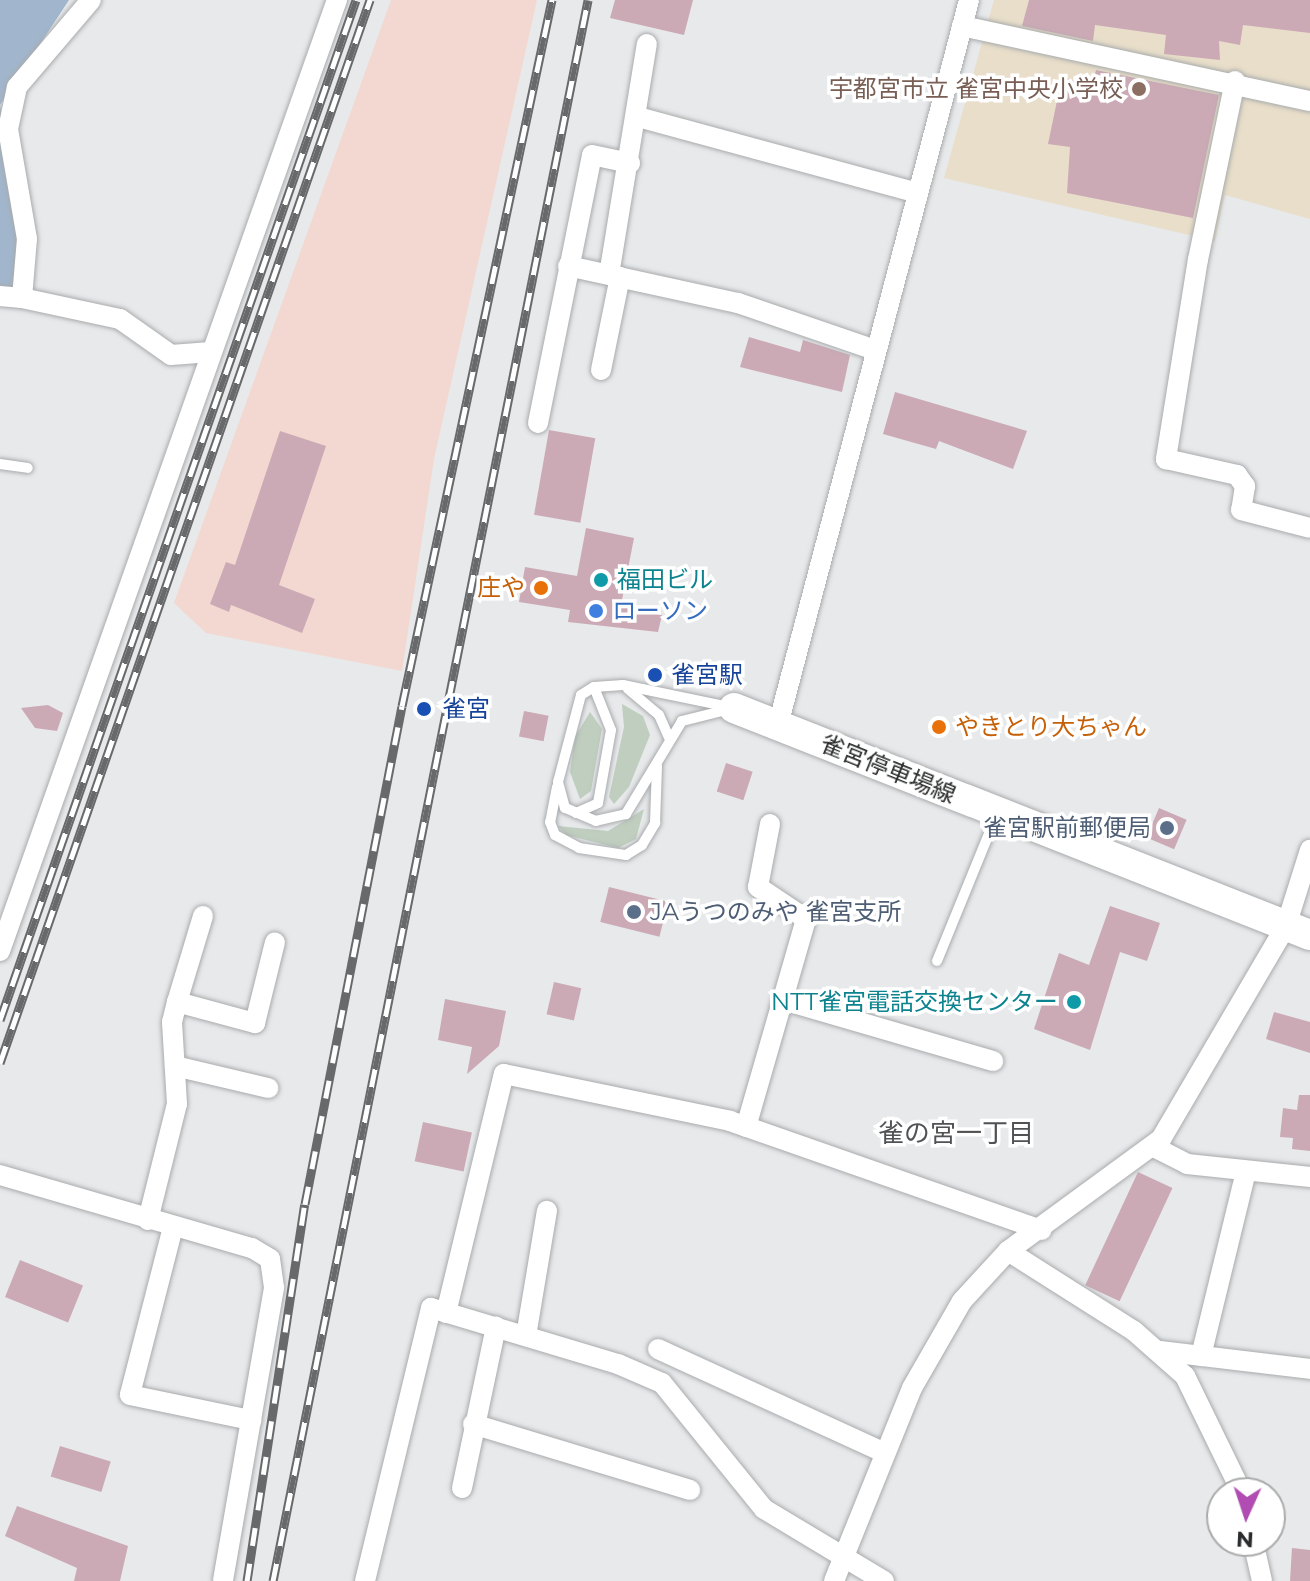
<!DOCTYPE html>
<html>
<head>
<meta charset="utf-8">
<style>
	body { margin:0 }
	#map { position:relative; width:1310px; height:1581px; overflow:hidden; background:#e7e9eb; font-family:Montserrat,"Noto Sans JP",sans-serif }
	div>[style] { position:absolute }
	.industrial>* { inset:0; background:#f2d8d1 }
	.education>* { inset:0; background:#e8dec9 }
	.green>* { inset:0; background:#bfcebf }
	.water>* { inset:0; background:#a1b6cd }
	.building>* { inset:0; background:#cbaab5; transform-origin:0 0 }
	.roads { filter:drop-shadow(0 0 2px #a9abad) drop-shadow(0 0 2px #a9abad) }
	.service>* { height:10px; margin:-5px; padding:0 5px; transform-origin:5px; border-radius:5px; background:#fff }
	.minor>* { height:20px; margin:-10px; padding:0 10px; transform-origin:10px; border-radius:10px; background:#fff }
	.secondary>* { height:30px; margin:-15px; padding:0 15px; transform-origin:15px; border-radius:15px; background:#fff }
	.rail>* { height:9px; margin-top:-4.5px; transform-origin:0; background:repeating-linear-gradient(90deg,#fff 0 18px,#68696b 0 36px); box-sizing:border-box; border-block:2px solid #68696b }
	.dots>* { width:22px; height:22px; translate:-50% -50%; box-sizing:border-box; border:4px solid #fff; border-radius:50% }
	span { translate:-50% -50%; white-space:nowrap; text-align:center; line-height:1.15; -webkit-text-stroke:7px #fff; paint-order:stroke }
	.education-label { font-size:24px; color:#785e54 }
	.right { translate:-100% -50%; text-align:right }
	.culture-label { font-size:24px; color:#0d838f }
	.left { translate:0 -50%; text-align:left }
	.food-label { font-size:24px; color:#c56008 }
	.shop-label { font-size:24px; color:#366cbe }
	.transit-label { font-size:24px; color:#164399 }
	.street-label { font-size:24px; color:#2b2c2d }
	.service-label { font-size:24px; color:#4e5e75 }
	.neighbourhood-label { font-size:26px; color:#505254 }
	.north { position:absolute; left:1206px; top:1477px; width:80px; height:80px; box-sizing:border-box; background:#fff; border:2px solid #aaabab; border-radius:50%; rotate:183deg; font-size:22px; font-weight:700; line-height:32px; text-align:center; color:#2b2c2d }
	.north::after { content:''; display:block; margin:auto; width:28px; height:36px; background:#b04cb2; clip-path:polygon(50% 0,100% 100%,50% 72%,0 100%) }
</style>
</head>
<body>
<div id="map">
	<div class="industrial">
		<div style="clip-path:polygon(391px 0,537px 0,434px 459px,402px 671px,206px 633px,174px 603px)"></div>
	</div>
	<div class="education">
		<div style="clip-path:polygon(994px 0,1310px 0,1310px 219px,1225px 195px,1215px 241px,944px 178px)"></div>
	</div>
	<div class="green">
		<div style="clip-path:polygon(622px 704px,643px 716px,650px 735px,629px 787px,614px 804px,609px 797px,624px 727px)"></div>
		<div style="clip-path:polygon(590px 712px,602px 729px,591px 791px,580px 799px,570px 772px,575px 737px)"></div>
		<div style="clip-path:polygon(644px 809px,636px 839px,618px 848px,566px 835px,558px 826px,608px 831px)"></div>
	</div>
	<div class="water">
		<div style="clip-path:polygon(0 0,69px 0,0 105px,20px 237px,13px 289px,0 287px)"></div>
	</div>
	<div class="building">
		<div style="clip-path:polygon(615px 0,693px 0,684px 35px,610px 18px)"></div>
		<div style="clip-path:polygon(1029px 0,1310px 0,1310px 33px,1243px 25px,1240px 45px,1219px 41px,1220px 60px,1164px 54px,1166px 35px,1095px 25px,1093px 41px,1022px 26px)"></div>
		<div style="clip-path:polygon(1096px 70px,1219px 95px,1193px 218px,1067px 193px,1070px 147px,1048px 144px,1062px 77px,1092px 86px)"></div>
		<div style="clip-path:polygon(749px 337px,800px 352px,803px 340px,850px 355px,842px 392px,740px 367px)"></div>
		<div style="clip-path:polygon(895px 392px,1027px 431px,1013px 469px,939px 441px,936px 449px,883px 434px)"></div>
		<div style="left:549px;top:430px;width:47px;height:86px;rotate:10deg"></div>
		<div style="clip-path:polygon(280px 431px,326px 446px,279px 585px,315px 599px,302px 633px,231px 605px,229px 612px,210px 604px,226px 562px,235px 565px)"></div>
		<div style="clip-path:polygon(586px 528px,634px 538px,621px 605px,662px 615px,658px 632px,568px 622px,570px 610px,519px 602px,525px 567px,577px 576px)"></div>
		<div style="clip-path:polygon(48px 705px,63px 713px,57px 731px,35px 728px,21px 708px)"></div>
		<div style="left:524px;top:711px;width:25px;height:26px;rotate:11deg"></div>
		<div style="left:726px;top:763px;width:28px;height:30px;rotate:18deg"></div>
		<div style="left:1159px;top:808px;width:30px;height:32px;rotate:23deg"></div>
		<div style="left:609px;top:887px;width:61px;height:36px;rotate:14deg"></div>
		<div style="clip-path:polygon(1110px 906px,1160px 923px,1147px 961px,1120px 952px,1090px 1050px,1034px 1029px,1059px 953px,1089px 965px)"></div>
		<div style="left:554px;top:982px;width:28px;height:33px;rotate:13deg"></div>
		<div style="clip-path:polygon(445px 999px,506px 1011px,499px 1046px,467px 1074px,472px 1047px,438px 1040px)"></div>
		<div style="clip-path:polygon(1274px 1012px,1310px 1022px,1310px 1053px,1266px 1039px)"></div>
		<div style="clip-path:polygon(1299px 1095px,1310px 1095px,1310px 1151px,1292px 1149px,1293px 1138px,1280px 1137px,1283px 1108px,1297px 1110px)"></div>
		<div style="left:423px;top:1122px;width:50px;height:40px;rotate:12deg"></div>
		<div style="left:1138px;top:1172px;width:38px;height:125px;rotate:25deg"></div>
		<div style="left:20px;top:1260px;width:68px;height:40px;rotate:22deg"></div>
		<div style="left:60px;top:1446px;width:53px;height:32px;rotate:17deg"></div>
		<div style="clip-path:polygon(17px 1506px,128px 1546px,120px 1581px,74px 1581px,77px 1568px,5px 1536px)"></div>
		<div style="clip-path:polygon(1292px 1548px,1310px 1550px,1310px 1581px,1290px 1581px)"></div>
	</div>
	<div class="roads">
		<div class="service">
			<div style="left:0;top:464px;width:28px;rotate:8deg"></div>
			<div style="left:623px;top:685px;width:113px;rotate:11.7deg"></div>
			<div style="left:734px;top:708px;width:54px;rotate:166deg"></div>
			<div style="left:682px;top:721px;width:109px;rotate:121.1deg"></div>
			<div style="left:626px;top:814px;width:31px;rotate:167deg"></div>
			<div style="left:596px;top:821px;width:34px;rotate:-157deg"></div>
			<div style="left:565px;top:808px;width:27px;rotate:-105deg"></div>
			<div style="left:558px;top:782px;width:90px;rotate:-75.2deg"></div>
			<div style="left:581px;top:695px;width:15px;rotate:-32deg"></div>
			<div style="left:594px;top:687px;width:29px;rotate:-4deg"></div>
			<div style="left:628px;top:689px;width:40px;rotate:40deg"></div>
			<div style="left:659px;top:715px;width:24px;rotate:66deg"></div>
			<div style="left:557px;top:787px;width:36px;rotate:101deg"></div>
			<div style="left:550px;top:822px;width:14px;rotate:69deg"></div>
			<div style="left:555px;top:835px;width:27px;rotate:28deg"></div>
			<div style="left:579px;top:848px;width:48px;rotate:8.5deg"></div>
			<div style="left:626px;top:855px;width:19px;rotate:-32deg"></div>
			<div style="left:642px;top:845px;width:26px;rotate:-59deg"></div>
			<div style="left:655px;top:823px;width:57px;rotate:-88deg"></div>
			<div style="left:576px;top:813px;width:24px;rotate:-24deg"></div>
			<div style="left:598px;top:803px;width:74px;rotate:-79.9deg"></div>
			<div style="left:611px;top:730px;width:46px;rotate:-111.6deg"></div>
			<div style="left:937px;top:961px;width:159px;rotate:-67.8deg"></div>
		</div>
		<div class="minor">
			<div style="left:962px;top:26px;width:356px;rotate:12.2deg"></div>
			<div style="left:1235px;top:81px;width:182px;rotate:101.7deg"></div>
			<div style="left:1198px;top:259px;width:203px;rotate:99.1deg"></div>
			<div style="left:1166px;top:459px;width:73px;rotate:12.7deg"></div>
			<div style="left:1237px;top:475px;width:14px;rotate:54deg"></div>
			<div style="left:1245px;top:486px;width:24px;rotate:99deg"></div>
			<div style="left:1241px;top:510px;width:71px;rotate:14.6deg"></div>
			<div style="left:638px;top:117px;width:290px;rotate:15.2deg"></div>
			<div style="left:568px;top:266px;width:174px;rotate:12.3deg"></div>
			<div style="left:738px;top:303px;width:145px;rotate:18.9deg"></div>
			<div style="left:609px;top:275px;width:234px;rotate:-80.7deg"></div>
			<div style="left:0;top:296px;width:22px;rotate:5deg"></div>
			<div style="left:22px;top:298px;width:59px;rotate:-85.2deg"></div>
			<div style="left:27px;top:239px;width:112px;rotate:-99.8deg"></div>
			<div style="left:8px;top:129px;width:43px;rotate:-77.9deg"></div>
			<div style="left:17px;top:87px;width:114px;rotate:-49.6deg"></div>
			<div style="left:22px;top:298px;width:100px;rotate:12.1deg"></div>
			<div style="left:120px;top:319px;width:62px;rotate:35.2deg"></div>
			<div style="left:171px;top:355px;width:40px;rotate:-4.3deg"></div>
			<div style="left:601px;top:370px;width:95px;rotate:-78.5deg"></div>
			<div style="left:538px;top:423px;width:273px;rotate:-78.6deg"></div>
			<div style="left:592px;top:155px;width:39px;rotate:12deg"></div>
			<div style="left:778px;top:725px;width:750px;rotate:-75.24deg"></div>
			<div style="left:0;top:951px;width:1009px;rotate:-70.49deg"></div>
			<div style="left:783px;top:1000px;width:219px;rotate:16.2deg"></div>
			<div style="left:177px;top:1002px;width:90px;rotate:-73.2deg"></div>
			<div style="left:175px;top:1066px;width:96px;rotate:13.3deg"></div>
			<div style="left:746px;top:1127px;width:216px;rotate:-73.9deg"></div>
			<div style="left:806px;top:919px;width:58px;rotate:-146.3deg"></div>
			<div style="left:758px;top:887px;width:64px;rotate:-79.2deg"></div>
			<div style="left:1152px;top:1146px;width:39px;rotate:27deg"></div>
			<div style="left:1187px;top:1164px;width:124px;rotate:6deg"></div>
			<div style="left:0;top:1175px;width:262px;rotate:16.2deg"></div>
			<div style="left:252px;top:1248px;width:21px;rotate:31deg"></div>
			<div style="left:270px;top:1259px;width:29px;rotate:82deg"></div>
			<div style="left:274px;top:1288px;width:297px;rotate:99.9deg"></div>
			<div style="left:148px;top:1220px;width:120px;rotate:-76deg"></div>
			<div style="left:177px;top:1104px;width:82px;rotate:-93.5deg"></div>
			<div style="left:172px;top:1022px;width:21px;rotate:-76deg"></div>
			<div style="left:177px;top:1002px;width:81px;rotate:15.1deg"></div>
			<div style="left:255px;top:1023px;width:83px;rotate:-76.1deg"></div>
			<div style="left:173px;top:1227px;width:173px;rotate:104.4deg"></div>
			<div style="left:130px;top:1395px;width:124px;rotate:11.7deg"></div>
			<div style="left:1008px;top:1251px;width:149px;rotate:32.4deg"></div>
			<div style="left:1134px;top:1331px;width:68px;rotate:41.4deg"></div>
			<div style="left:1185px;top:1376px;width:130px;rotate:64deg"></div>
			<div style="left:446px;top:1313px;width:246px;rotate:-76.4deg"></div>
			<div style="left:504px;top:1074px;width:231px;rotate:11.7deg"></div>
			<div style="left:730px;top:1121px;width:330px;rotate:19.3deg"></div>
			<div style="left:526px;top:1336px;width:127px;rotate:-80.5deg"></div>
			<div style="left:658px;top:1349px;width:247px;rotate:24.6deg"></div>
			<div style="left:1160px;top:1351px;width:151px;rotate:6.8deg"></div>
			<div style="left:1201px;top:1356px;width:189px;rotate:-76.3deg"></div>
			<div style="left:473px;top:1424px;width:227px;rotate:16.9deg"></div>
			<div style="left:462px;top:1488px;width:165px;rotate:-78.1deg"></div>
			<div style="left:1253px;top:1541px;width:41px;rotate:77.3deg"></div>
			<div style="left:365px;top:1581px;width:281px;rotate:-76.4deg"></div>
			<div style="left:431px;top:1308px;width:195px;rotate:16.7deg"></div>
			<div style="left:618px;top:1364px;width:48px;rotate:23.4deg"></div>
			<div style="left:662px;top:1383px;width:162px;rotate:51deg"></div>
			<div style="left:764px;top:1509px;width:140px;rotate:31deg"></div>
			<div style="left:834px;top:1581px;width:208px;rotate:-68deg"></div>
			<div style="left:912px;top:1388px;width:100px;rotate:-60.1deg"></div>
			<div style="left:962px;top:1301px;width:68px;rotate:-47.4deg"></div>
			<div style="left:1008px;top:1251px;width:190px;rotate:-36.2deg"></div>
			<div style="left:1161px;top:1139px;width:247px;rotate:-59.6deg"></div>
			<div style="left:1286px;top:926px;width:80px;rotate:-72.5deg"></div>
		</div>
		<div class="secondary">
			<div style="left:734px;top:708px;width:619px;rotate:21.51deg"></div>
		</div>
	</div>
	<div class="rail">
		<div style="left:0;top:1020px;width:1080px;rotate:-70.76deg"></div>
		<div style="left:0;top:1063px;width:1126px;rotate:-70.81deg"></div>
		<div style="left:247px;top:1581px;width:381px;rotate:-81.3deg"></div>
		<div style="left:305px;top:1204px;width:507px;rotate:-78.98deg"></div>
		<div style="left:402px;top:706px;width:722px;rotate:-78.01deg"></div>
		<div style="left:273px;top:1581px;width:1612px;rotate:-78.73deg"></div>
	</div>
	<div class="dots">
		<div style="left:1139px;top:89px;background:#8d6e63"></div>
		<div style="left:601px;top:580px;background:#0f9aa8"></div>
		<div style="left:541px;top:588px;background:#e8710a"></div>
		<div style="left:596px;top:611px;background:#3f7fe0"></div>
		<div style="left:655px;top:675px;background:#1a4fb4"></div>
		<div style="left:424px;top:709px;background:#1a4fb4"></div>
		<div style="left:939px;top:727px;background:#e8710a"></div>
		<div style="left:1167px;top:828px;background:#5c6f8a"></div>
		<div style="left:634px;top:912px;background:#5c6f8a"></div>
		<div style="left:1074px;top:1002px;background:#0f9aa8"></div>
	</div>
	<div class="education-label">
		<span class="right" style="left:1123px;top:89px">宇都宮市立 雀宮中央小学校</span>
	</div>
	<div class="culture-label">
		<span class="left" style="left:617px;top:580px">福田ビル</span>
		<span class="right" style="left:1058px;top:1002px">NTT雀宮電話交換センター</span>
	</div>
	<div class="food-label">
		<span class="right" style="left:525px;top:588px">庄や</span>
		<span class="left" style="left:955px;top:727px">やきとり大ちゃん</span>
	</div>
	<div class="shop-label">
		<span class="left" style="left:612px;top:611px">ローソン</span>
	</div>
	<div class="transit-label">
		<span class="left" style="left:671px;top:675px">雀宮駅</span>
		<span class="left" style="left:442px;top:709px">雀宮</span>
	</div>
	<div class="street-label">
		<span style="left:888px;top:769px;rotate:22deg">雀宮停車場線</span>
	</div>
	<div class="service-label">
		<span class="right" style="left:1151px;top:828px">雀宮駅前郵便局</span>
		<span class="left" style="left:650px;top:912px">JAうつのみや 雀宮支所</span>
	</div>
	<div class="neighbourhood-label">
		<span style="left:956px;top:1134px">雀の宮一丁目</span>
	</div>
	<div class="north">N</div>
</div>
</body>
</html>
